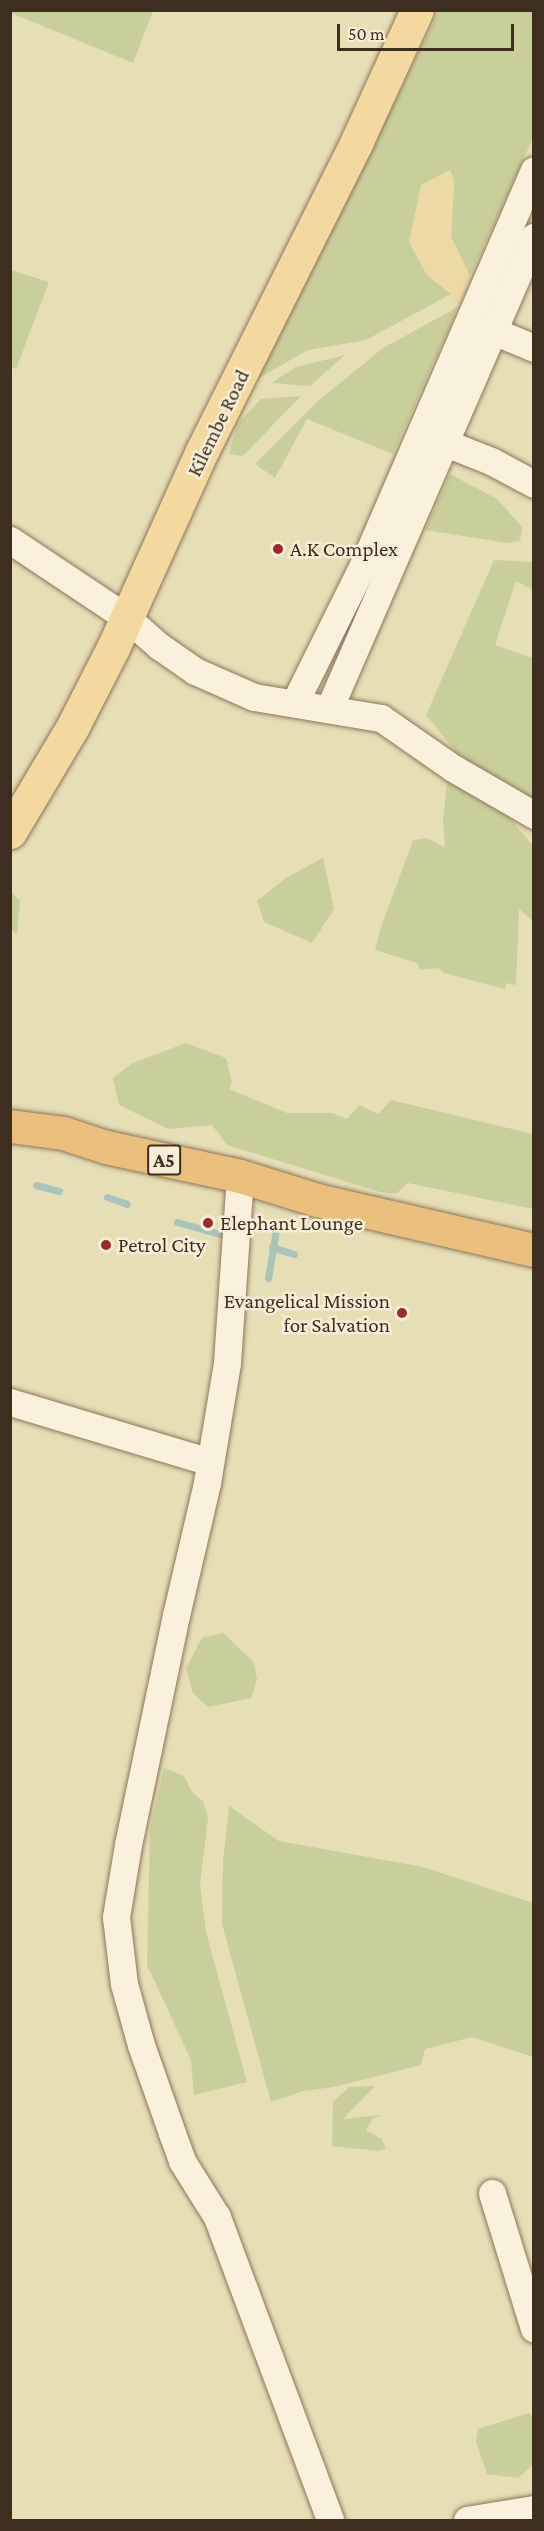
<!DOCTYPE html>
<html>
<head>
<meta charset="utf-8">
<style>
	body { margin:0 }
	#map { position:relative; width:544px; height:2531px; overflow:hidden; background:#f0e4c8; font-family:"Crimson Pro",serif }
	div>[style] { position:absolute }
	.farmland>* { inset:0; background:#e6deb5; transform-origin:0 0 }
	.green>* { inset:0; background:#c9cf9b }
	.sand>* { inset:0; background:#ecd9a5 }
	.stream>* { height:7px; margin:-3.5px; padding:0 3.5px; transform-origin:3.5px; border-radius:3.5px; background:#a9c4bc }
	.roads { filter:drop-shadow(0 0 2px #8d765c) drop-shadow(0 0 2px #8d765c) }
	.minor>* { height:27px; margin:-13.5px; padding:0 13.5px; transform-origin:13.5px; border-radius:13.5px; background:#faf1dc }
	.primary>* { height:33px; margin:-16.5px; padding:0 16.5px; transform-origin:16.5px; border-radius:16.5px; background:#f3d9a0 }
	.trunk>* { height:33px; margin:-16.5px; padding:0 16.5px; transform-origin:16.5px; border-radius:16.5px; background:#eabe7c }
	.dots>* { width:16px; height:16px; translate:-50% -50%; box-sizing:border-box; border:3px solid #f7eed8; border-radius:50% }
	span { translate:-50% -50%; white-space:nowrap; text-align:center; line-height:1.15; -webkit-text-stroke:5px #f7eed8; paint-order:stroke }
	.shield-label span { padding:2px 4px; background:#f7eed8; border:2px solid; border-radius:4px; -webkit-text-stroke-width:0 }
	.shield-label { font-size:20px; color:#3d2e20; font-weight:700 }
	.street-label { font-size:21px; color:#3d2e20 }
	.poi-label { font-size:21px; color:#3d2e20 }
	.left { translate:0 -50%; text-align:left }
	.right { translate:-100% -50%; text-align:right }
	.frame { position:absolute; inset:0; border:12px solid #3d2e20; pointer-events:none }
	.scale { position:absolute; left:337px; top:24px; width:177px; height:27px; box-sizing:border-box; border:3px solid #3d2e20; border-top:0; padding-left:8px; font-size:18px; line-height:21px; white-space:nowrap; color:#3d2e20; -webkit-text-stroke:4px #f7eed8; paint-order:stroke }
</style>
</head>
<body>
<div id="map">
	<div class="farmland">
		<div style="left:11px;top:11px;width:522px;height:2509px"></div>
	</div>
	<div class="green">
		<div style="clip-path:polygon(10px 11px,11px 10px,153px 11px,133px 63px,11px 13px)"></div>
		<div style="clip-path:polygon(439px 11px,533px 11px,533px 138px,470px 276px,451px 237px,454px 181px,450px 170px,427px 275px,451px 294px,366px 340px,308px 350px,257px 379px)"></div>
		<div style="clip-path:polygon(11px 270px,49px 282px,16px 369px,11px 366px)"></div>
		<div style="clip-path:polygon(458px 307px,393px 454px,307px 419px,275px 478px,255px 464px,319px 400px,383px 348px)"></div>
		<div style="clip-path:polygon(345px 355px,310px 386px,271px 383px,296px 367px)"></div>
		<div style="clip-path:polygon(301px 396px,243px 456px,229px 454px,237px 424px,261px 399px)"></div>
		<div style="clip-path:polygon(450px 474px,497px 499px,522px 527px,520px 541px,508px 543px,425px 530px)"></div>
		<div style="clip-path:polygon(494px 560px,533px 562px,533px 590px,516px 581px,495px 645px,533px 658px,533px 813px,459px 756px,426px 715px)"></div>
		<div style="clip-path:polygon(448px 776px,500px 806px,533px 846px,533px 921px,519px 909px,516px 985px,506px 983px,505px 989px,444px 973px,438px 968px,420px 970px,417px 963px,375px 950px,380px 930px,413px 840px,427px 838px,445px 847px,443px 819px)"></div>
		<div style="clip-path:polygon(323px 858px,334px 909px,312px 943px,264px 922px,257px 901px,286px 878px)"></div>
		<div style="clip-path:polygon(10px 891px,20px 901px,17px 934px,11px 930px)"></div>
		<div style="clip-path:polygon(186px 1043px,226px 1058px,232px 1082px,229px 1089px,287px 1113px,332px 1113px,347px 1119px,359px 1105px,378px 1114px,391px 1100px,533px 1134px,533px 1209px,408px 1183px,396px 1194px,380px 1192px,227px 1145px,212px 1125px,168px 1129px,119px 1105px,113px 1078px,133px 1063px)"></div>
		<div style="clip-path:polygon(223px 1633px,254px 1662px,257px 1680px,251px 1698px,208px 1707px,193px 1693px,186px 1668px,202px 1638px)"></div>
		<div style="clip-path:polygon(164px 1768px,184px 1776px,192px 1792px,203px 1801px,208px 1817px,200px 1885px,206px 1932px,247px 2082px,194px 2095px,191px 2060px,147px 1965px,150px 1829px)"></div>
		<div style="clip-path:polygon(229px 1806px,279px 1841px,423px 1867px,533px 1903px,533px 2057px,472px 2037px,425px 2049px,421px 2065px,334px 2087px,303px 2091px,271px 2102px,222px 1924px,223px 1861px)"></div>
		<div style="clip-path:polygon(375px 2086px,343px 2119px,381px 2115px,372px 2119px,366px 2131px,381px 2138px,386px 2148px,379px 2151px,332px 2146px,333px 2102px,349px 2087px)"></div>
		<div style="clip-path:polygon(529px 2413px,533px 2417px,533px 2465px,518px 2478px,487px 2474px,476px 2442px,478px 2429px)"></div>
	</div>
	<div class="sand">
		<div style="clip-path:polygon(450px 170px,454px 181px,451px 237px,470px 276px,458px 307px,451px 294px,427px 275px,409px 242px,421px 185px)"></div>
	</div>
	<div class="stream">
		<div style="left:36px;top:1185px;width:24px;rotate:15deg"></div>
		<div style="left:107px;top:1197px;width:21px;rotate:19deg"></div>
		<div style="left:177px;top:1222px;width:45px;rotate:15.6deg"></div>
		<div style="left:272px;top:1247px;width:23px;rotate:18deg"></div>
		<div style="left:268px;top:1278px;width:55px;rotate:-80.5deg"></div>
	</div>
	<div class="roads">
		<div class="minor">
			<div style="left:493px;top:331px;width:44px;rotate:22.5deg"></div>
			<div style="left:425px;top:441px;width:18px;rotate:3deg"></div>
			<div style="left:443px;top:442px;width:52px;rotate:21.6deg"></div>
			<div style="left:491px;top:461px;width:49px;rotate:28.1deg"></div>
			<div style="left:10px;top:540px;width:141px;rotate:33.7deg"></div>
			<div style="left:127px;top:618px;width:43px;rotate:41.2deg"></div>
			<div style="left:159px;top:646px;width:44px;rotate:34.8deg"></div>
			<div style="left:195px;top:671px;width:64px;rotate:23.8deg"></div>
			<div style="left:254px;top:697px;width:129px;rotate:9.4deg"></div>
			<div style="left:381px;top:718px;width:88px;rotate:34.8deg"></div>
			<div style="left:453px;top:768px;width:94px;rotate:30.1deg"></div>
			<div style="left:295px;top:702px;width:153px;rotate:-63.6deg"></div>
			<div style="left:363px;top:565px;width:430px;rotate:-66.6deg"></div>
			<div style="left:329px;top:709px;width:515px;rotate:-66.52deg"></div>
			<div style="left:240px;top:1176px;width:187px;rotate:94deg"></div>
			<div style="left:227px;top:1363px;width:122px;rotate:99.5deg"></div>
			<div style="left:207px;top:1483px;width:136px;rotate:103.2deg"></div>
			<div style="left:176px;top:1615px;width:235px;rotate:101.8deg"></div>
			<div style="left:128px;top:1845px;width:73px;rotate:99.5deg"></div>
			<div style="left:116px;top:1917px;width:67px;rotate:83.2deg"></div>
			<div style="left:124px;top:1984px;width:63px;rotate:74.4deg"></div>
			<div style="left:141px;top:2045px;width:93px;rotate:70.6deg"></div>
			<div style="left:172px;top:2133px;width:30px;rotate:70deg"></div>
			<div style="left:182px;top:2161px;width:66px;rotate:58deg"></div>
			<div style="left:217px;top:2217px;width:323px;rotate:69.5deg"></div>
			<div style="left:10px;top:1402px;width:209px;rotate:16.7deg"></div>
			<div style="left:492px;top:2193px;width:142px;rotate:72.8deg"></div>
			<div style="left:467px;top:2520px;width:68px;rotate:-9.3deg"></div>
		</div>
		<div class="primary">
			<div style="left:10px;top:832px;width:121px;rotate:-59.2deg"></div>
			<div style="left:72px;top:728px;width:90px;rotate:-62.9deg"></div>
			<div style="left:113px;top:648px;width:216px;rotate:-65.7deg"></div>
			<div style="left:202px;top:451px;width:347px;rotate:-63.4deg"></div>
			<div style="left:357px;top:141px;width:144px;rotate:-65.4deg"></div>
		</div>
		<div class="trunk">
			<div style="left:10px;top:1126px;width:53px;rotate:7.5deg"></div>
			<div style="left:63px;top:1133px;width:45px;rotate:18deg"></div>
			<div style="left:106px;top:1147px;width:137px;rotate:12.2deg"></div>
			<div style="left:240px;top:1176px;width:81px;rotate:17.3deg"></div>
			<div style="left:317px;top:1200px;width:223px;rotate:13deg"></div>
		</div>
	</div>
	<div class="dots">
		<div style="left:278px;top:549px;background:#9e2a2b"></div>
		<div style="left:208px;top:1223px;background:#9e2a2b"></div>
		<div style="left:106px;top:1245px;background:#9e2a2b"></div>
		<div style="left:402px;top:1313px;background:#9e2a2b"></div>
	</div>
	<div class="shield-label">
		<span style="left:164px;top:1160px">A5</span>
	</div>
	<div class="street-label">
		<span style="left:218px;top:423px;rotate:-64deg">Kilembe Road</span>
	</div>
	<div class="poi-label">
		<span class="left" style="left:290px;top:549px">A.K Complex</span>
		<span class="left" style="left:220px;top:1223px">Elephant Lounge</span>
		<span class="left" style="left:118px;top:1245px">Petrol City</span>
		<span class="right" style="left:390px;top:1313px">Evangelical Mission<br>for Salvation</span>
	</div>
	<div class="frame"></div>
	<div class="scale">50 m</div>
</div>
</body>
</html>
